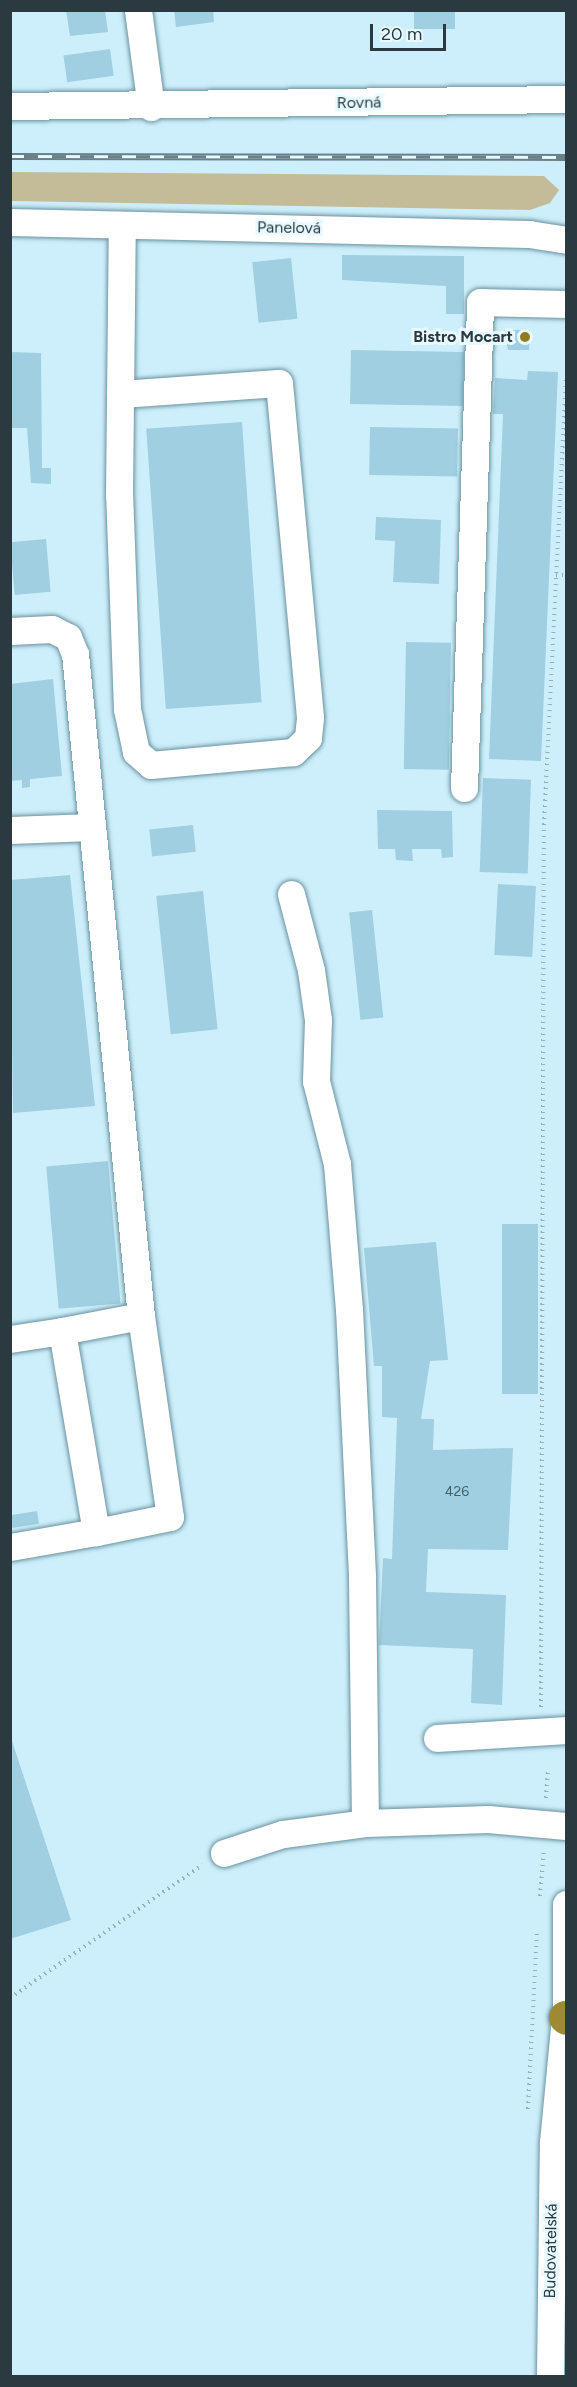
<!DOCTYPE html>
<html>
<head>
<meta charset="utf-8">
<style>
	body { margin:0 }
	#map { position:relative; width:577px; height:2387px; overflow:hidden; background:#cdeffb; font-family:Figtree,sans-serif }
	div>[style] { position:absolute }
	.green>* { inset:0; background:#c4bc98 }
	.building>* { inset:0; background:#9fcfe0; transform-origin:0 0 }
	.path>* { height:4px; margin-top:-2px; transform-origin:0; background:repeating-linear-gradient(90deg,#93afb8 0 1.5px,transparent 0 6px) }
	.roads { filter:drop-shadow(0 0 2px #6a92a0) drop-shadow(0 0 2px #6a92a0) }
	.minor>* { height:27px; margin:-13.5px; padding:0 13.5px; transform-origin:13.5px; border-radius:13.5px; background:#fff }
	.highway>* { height:33px; margin:-16.5px; padding:0 16.5px; transform-origin:16.5px; border-radius:16.5px; background:#9d8b33 }
	.rail>* { height:7px; margin-top:-3.5px; transform-origin:0; background:repeating-linear-gradient(90deg,#e8f9ff 0 14px,#698089 0 28px); box-sizing:border-box; border-block:2px solid #698089 }
	.dots>* { width:16px; height:16px; translate:-50% -50%; box-sizing:border-box; border:3px solid #e8f9ff; border-radius:50% }
	span { translate:-50% -50%; white-space:nowrap; text-align:center; line-height:1.15; -webkit-text-stroke:6px #e8f9ff; paint-order:stroke }
	.number-label { font-size:14px; color:#475f68 }
	.number-label span { -webkit-text-stroke-width:0 }
	.street-label { font-size:16px; color:#2a3a40 }
	.poi-label { font-size:16px; color:#2a3a40; font-weight:700 }
	.right { translate:-100% -50%; text-align:right }
	.frame { position:absolute; inset:0; border:12px solid #2a3a40; pointer-events:none }
	.scale { position:absolute; left:370px; top:24px; width:76px; height:27px; box-sizing:border-box; border:3px solid #2a3a40; border-top:0; padding-left:8px; font-size:18px; line-height:21px; white-space:nowrap; color:#2a3a40; -webkit-text-stroke:4px #e8f9ff; paint-order:stroke }
</style>
</head>
<body>
<div id="map">
	<div class="green">
		<div style="clip-path:polygon(11px 172px,544px 176px,559px 190px,550px 203px,530px 210px,11px 201px)"></div>
	</div>
	<div class="building">
		<div style="clip-path:polygon(66px 10px,105px 10px,108px 32px,70px 36px)"></div>
		<div style="clip-path:polygon(174px 10px,213px 10px,214px 22px,176px 27px)"></div>
		<div style="left:414px;top:10px;width:41px;height:19px"></div>
		<div style="left:110px;top:49px;width:27px;height:47px;rotate:82deg"></div>
		<div style="clip-path:polygon(342px 255px,464px 256px,464px 314px,446px 314px,446px 286px,342px 280px)"></div>
		<div style="left:291px;top:258px;width:61px;height:39px;rotate:84deg"></div>
		<div style="clip-path:polygon(504px 330px,530px 330px,529px 350px,508px 350px)"></div>
		<div style="left:351px;top:350px;width:113px;height:54px;rotate:1deg"></div>
		<div style="clip-path:polygon(10px 352px,41px 353px,42px 468px,51px 468px,51px 484px,31px 483px,27px 428px,10px 428px)"></div>
		<div style="clip-path:polygon(528px 371px,558px 372px,541px 761px,489px 759px,503px 414px,493px 414px,495px 378px,527px 380px)"></div>
		<div style="left:242px;top:422px;width:281px;height:96px;rotate:86deg"></div>
		<div style="left:370px;top:427px;width:88px;height:48px;rotate:1deg"></div>
		<div style="clip-path:polygon(376px 517px,441px 520px,439px 584px,393px 582px,395px 541px,375px 540px)"></div>
		<div style="left:46px;top:539px;width:53px;height:36px;rotate:85deg"></div>
		<div style="left:406px;top:642px;width:45px;height:127px;rotate:1deg"></div>
		<div style="clip-path:polygon(53px 679px,62px 776px,30px 779px,30px 787px,22px 788px,22px 780px,10px 781px,10px 684px)"></div>
		<div style="left:483px;top:778px;width:48px;height:94px;rotate:2deg"></div>
		<div style="clip-path:polygon(377px 810px,452px 811px,453px 857px,442px 858px,441px 849px,412px 849px,413px 861px,396px 860px,395px 849px,378px 849px)"></div>
		<div style="left:193px;top:825px;width:27px;height:44px;rotate:84deg"></div>
		<div style="clip-path:polygon(70px 875px,95px 1106px,13px 1113px,10px 880px)"></div>
		<div style="left:498px;top:884px;width:38px;height:71px;rotate:3deg"></div>
		<div style="left:203px;top:891px;width:139px;height:47px;rotate:84deg"></div>
		<div style="left:372px;top:910px;width:108px;height:23px;rotate:84deg"></div>
		<div style="left:108px;top:1161px;width:143px;height:62px;rotate:85deg"></div>
		<div style="left:502px;top:1224px;width:36px;height:170px"></div>
		<div style="clip-path:polygon(436px 1242px,448px 1360px,430px 1361px,421px 1419px,434px 1419px,433px 1450px,513px 1448px,508px 1550px,428px 1549px,426px 1592px,506px 1595px,502px 1705px,471px 1703px,473px 1649px,379px 1645px,383px 1558px,392px 1559px,397px 1418px,382px 1417px,382px 1366px,374px 1366px,364px 1248px)"></div>
		<div style="left:37px;top:1511px;width:13px;height:27px;rotate:81deg"></div>
		<div style="clip-path:polygon(10px 1735px,71px 1920px,10px 1939px)"></div>
	</div>
	<div class="path">
		<div style="left:556px;top:575px;width:10px"></div>
		<div style="left:541px;top:1707px;width:882px;rotate:-89.81deg"></div>
		<div style="left:544px;top:825px;width:450px;rotate:-87.2deg"></div>
		<div style="left:546px;top:1798px;width:29px;rotate:-86deg"></div>
		<div style="left:540px;top:1896px;width:46px;rotate:-85deg"></div>
		<div style="left:10px;top:1998px;width:234px;rotate:-34.7deg"></div>
		<div style="left:528px;top:2109px;width:178px;rotate:-87.1deg"></div>
	</div>
	<div class="roads">
		<div class="minor">
			<div style="left:138px;top:10px;width:98px;rotate:82.4deg"></div>
			<div style="left:10px;top:106px;width:556px;rotate:-0.72deg"></div>
			<div style="left:10px;top:222px;width:519px;rotate:1.32deg"></div>
			<div style="left:529px;top:234px;width:37px;rotate:9deg"></div>
			<div style="left:120px;top:394px;width:159px;rotate:-4deg"></div>
			<div style="left:279px;top:383px;width:336px;rotate:84.7deg"></div>
			<div style="left:310px;top:718px;width:20px;rotate:96deg"></div>
			<div style="left:308px;top:738px;width:21px;rotate:137deg"></div>
			<div style="left:293px;top:752px;width:143px;rotate:174.8deg"></div>
			<div style="left:151px;top:765px;width:20px;rotate:-139deg"></div>
			<div style="left:136px;top:752px;width:44px;rotate:-101.8deg"></div>
			<div style="left:127px;top:709px;width:214px;rotate:-92.1deg"></div>
			<div style="left:119px;top:495px;width:270px;rotate:-89.4deg"></div>
			<div style="left:10px;top:631px;width:42px;rotate:-2.7deg"></div>
			<div style="left:52px;top:629px;width:18px;rotate:27deg"></div>
			<div style="left:68px;top:637px;width:18px;rotate:68deg"></div>
			<div style="left:75px;top:654px;width:665px;rotate:84.31deg"></div>
			<div style="left:141px;top:1316px;width:203px;rotate:81.8deg"></div>
			<div style="left:170px;top:1517px;width:76px;rotate:168.5deg"></div>
			<div style="left:464px;top:788px;width:486px;rotate:-88.1deg"></div>
			<div style="left:480px;top:302px;width:86px;rotate:1.3deg"></div>
			<div style="left:10px;top:830px;width:82px;rotate:-2.1deg"></div>
			<div style="left:291px;top:894px;width:79px;rotate:75.3deg"></div>
			<div style="left:311px;top:970px;width:50px;rotate:82deg"></div>
			<div style="left:318px;top:1020px;width:61px;rotate:91.9deg"></div>
			<div style="left:316px;top:1081px;width:86px;rotate:75.8deg"></div>
			<div style="left:337px;top:1164px;width:145px;rotate:85.3deg"></div>
			<div style="left:349px;top:1309px;width:269px;rotate:87.2deg"></div>
			<div style="left:362px;top:1578px;width:245px;rotate:89.3deg"></div>
			<div style="left:62px;top:1331px;width:80px;rotate:-10.8deg"></div>
			<div style="left:10px;top:1339px;width:53px;rotate:-8.7deg"></div>
			<div style="left:62px;top:1331px;width:204px;rotate:80.4deg"></div>
			<div style="left:96px;top:1532px;width:87px;rotate:170.1deg"></div>
			<div style="left:437px;top:1738px;width:129px;rotate:-3.5deg"></div>
			<div style="left:224px;top:1853px;width:62px;rotate:-17.9deg"></div>
			<div style="left:283px;top:1834px;width:83px;rotate:-7.6deg"></div>
			<div style="left:365px;top:1823px;width:123px;rotate:-1.9deg"></div>
			<div style="left:488px;top:1819px;width:78px;rotate:5.1deg"></div>
			<div style="left:566px;top:2034px;width:130px;rotate:-90deg"></div>
			<div style="left:550px;top:2376px;width:234px;rotate:-89.3deg"></div>
			<div style="left:553px;top:2142px;width:126px;rotate:-84.5deg"></div>
		</div>
		<div class="highway">
			<div style="left:565px;top:2017px;width:1px;rotate:45deg"></div>
		</div>
	</div>
	<div class="rail">
		<div style="left:10px;top:156px;width:556px;rotate:0.1deg"></div>
	</div>
	<div class="dots">
		<div style="left:525px;top:337px;background:#8e7c22"></div>
	</div>
	<div class="number-label">
		<span style="left:457px;top:1492px">426</span>
	</div>
	<div class="street-label">
		<span style="left:359px;top:103px;rotate:-1deg">Rovná</span>
		<span style="left:289px;top:228px;rotate:1deg">Panelová</span>
		<span style="left:551px;top:2251px;rotate:-89deg">Budovatelská</span>
	</div>
	<div class="poi-label">
		<span class="right" style="left:513px;top:337px">Bistro Mocart</span>
	</div>
	<div class="frame"></div>
	<div class="scale">20 m</div>
</div>
</body>
</html>
